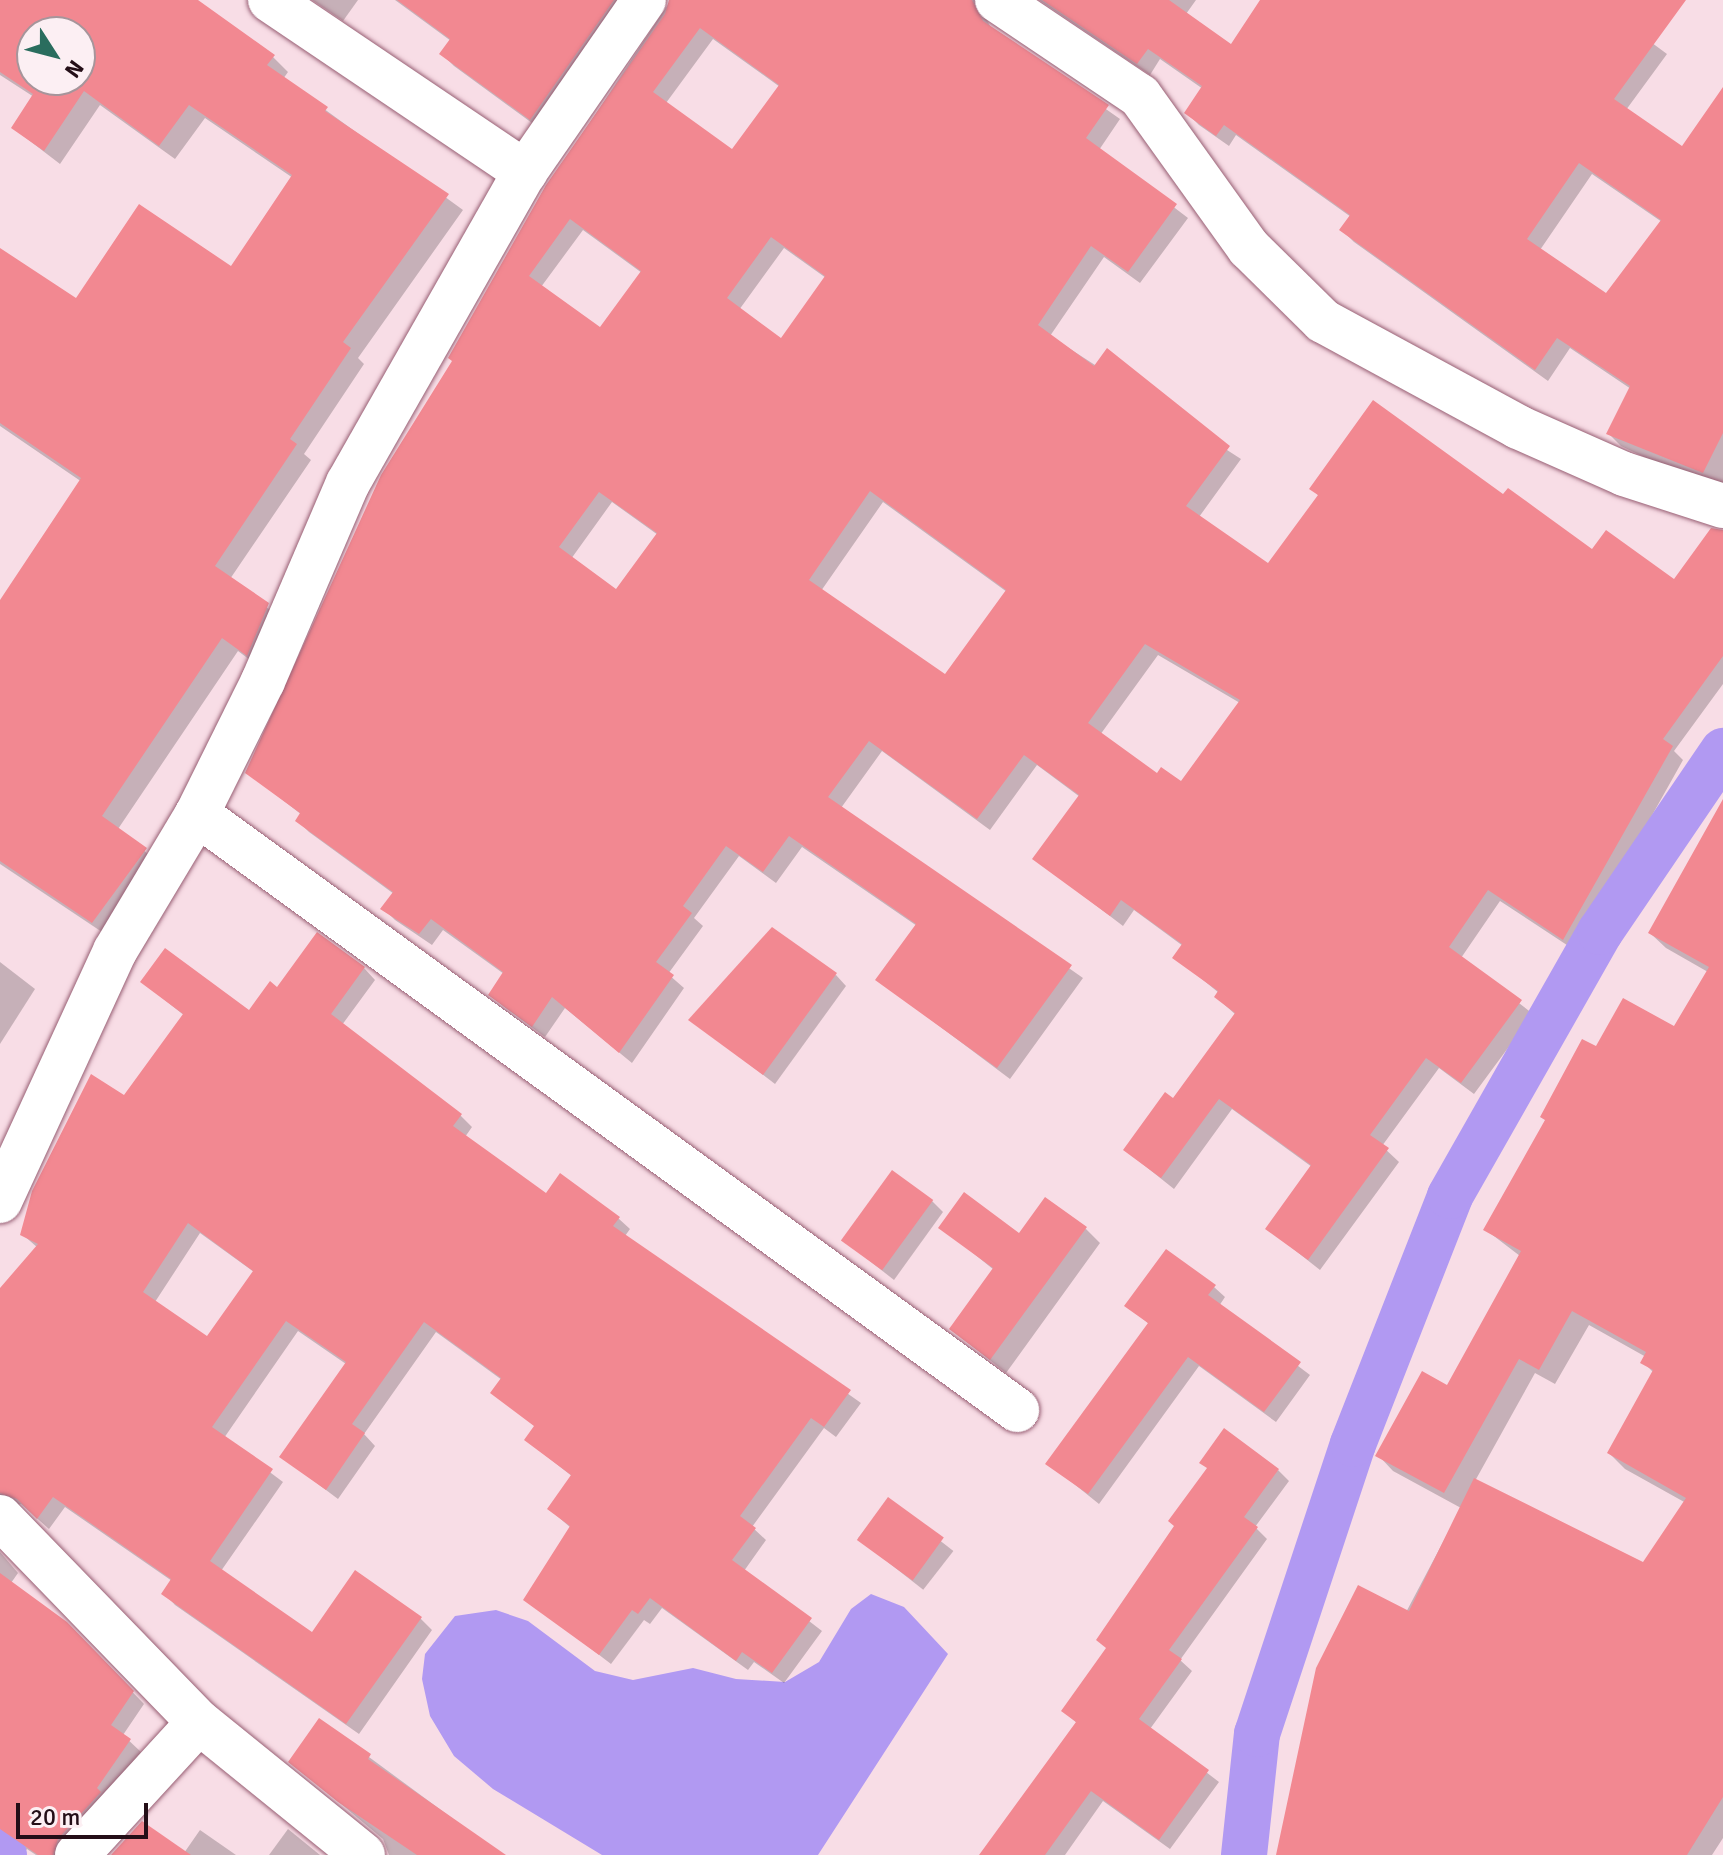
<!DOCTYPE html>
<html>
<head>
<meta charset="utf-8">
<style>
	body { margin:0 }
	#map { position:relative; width:1723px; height:1855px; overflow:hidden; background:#f8dde6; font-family:Signika,sans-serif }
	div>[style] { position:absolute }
	.water>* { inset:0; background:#b199f2 }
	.shadow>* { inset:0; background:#0003; transform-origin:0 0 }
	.canal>* { height:46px; margin:-23px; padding:0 23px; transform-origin:23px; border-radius:23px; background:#b199f2 }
	.building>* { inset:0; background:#f28891; transform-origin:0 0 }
	.roads { filter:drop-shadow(0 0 2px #975e73) drop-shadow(0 0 2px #975e73) }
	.street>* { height:44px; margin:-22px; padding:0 22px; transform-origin:22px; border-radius:22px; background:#fff }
	.secondary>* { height:44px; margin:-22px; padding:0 22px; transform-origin:22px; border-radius:22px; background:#fff }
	span { translate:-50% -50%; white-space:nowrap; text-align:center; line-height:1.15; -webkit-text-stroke:6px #fceff3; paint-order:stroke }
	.north { position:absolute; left:16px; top:16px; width:80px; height:80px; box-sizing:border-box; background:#fceff3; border:2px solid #a6959b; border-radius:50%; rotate:126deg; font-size:22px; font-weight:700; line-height:32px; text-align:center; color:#240e17 }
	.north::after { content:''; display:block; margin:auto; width:28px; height:36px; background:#2a6d5e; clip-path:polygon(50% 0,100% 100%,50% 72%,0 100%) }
	.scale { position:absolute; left:16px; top:1803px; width:132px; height:36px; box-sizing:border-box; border:4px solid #240e17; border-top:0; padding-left:10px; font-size:24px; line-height:28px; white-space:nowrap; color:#240e17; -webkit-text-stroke:6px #fceff3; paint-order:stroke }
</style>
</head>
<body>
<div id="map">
	<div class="water">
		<div style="clip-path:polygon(871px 1594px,904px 1607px,948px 1654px,818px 1855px,602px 1855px,493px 1789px,454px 1756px,430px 1716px,422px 1679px,425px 1654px,455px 1616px,496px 1610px,528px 1621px,595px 1671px,633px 1680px,693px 1668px,736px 1679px,785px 1682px,819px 1662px,851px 1609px)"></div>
	</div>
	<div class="shadow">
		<div style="clip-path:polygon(evenodd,0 0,195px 0,273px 57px,288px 72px,283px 79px,463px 210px,358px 358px,364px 364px,304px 454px,311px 460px,230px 579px,283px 620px,262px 669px,238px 651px,118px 829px,160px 864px,108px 936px,0 864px,0 603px,82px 482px,0 426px,0 251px,77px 300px,232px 269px,293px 178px,205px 118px,175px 159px,100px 105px,60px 164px,13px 128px,34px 97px,0 75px,0 0,32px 32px,80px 32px,80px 80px,32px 80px,32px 32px)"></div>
		<div style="clip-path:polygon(312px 0,358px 0,343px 21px)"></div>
		<div style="clip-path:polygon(395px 0,634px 0,543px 131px,454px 66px,442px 54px,451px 41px)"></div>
		<div style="clip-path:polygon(evenodd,987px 0,983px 12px,991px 28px,1120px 119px,1099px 150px,1188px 218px,1140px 283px,1104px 257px,1050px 336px,1241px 459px,1199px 517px,1268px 566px,1319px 496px,1311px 488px,1504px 497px,1592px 552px,1674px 582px,1723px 532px,1723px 684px,1674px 751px,1683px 760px,1576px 951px,1500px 901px,1461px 958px,1533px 1014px,1474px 1094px,1439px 1068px,1382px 1146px,1399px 1162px,1320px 1270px,1267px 1228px,1312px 1167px,1232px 1109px,1174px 1189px,1125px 1150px,1174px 1101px,1236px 1015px,1216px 997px,1219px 993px,1175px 957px,1183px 946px,1134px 910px,1123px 926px,1035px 859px,1080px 797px,1037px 765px,990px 830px,882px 751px,841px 808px,1083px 978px,1010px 1079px,878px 980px,917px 926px,802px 847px,776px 883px,739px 856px,694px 918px,703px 926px,668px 974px,684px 988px,632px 1063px,565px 1008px,545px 1037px,503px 1006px,491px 994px,504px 974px,443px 930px,432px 945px,395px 920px,383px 908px,394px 894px,309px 832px,298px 821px,302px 815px,248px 773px,548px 186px,671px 0,987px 0,713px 39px,780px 87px,733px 152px,666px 103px,713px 39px,987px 0,583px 230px,642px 273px,600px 330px,541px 287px,583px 230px,987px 0,784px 248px,826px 278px,781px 341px,739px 310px,784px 248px,987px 0,612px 502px,658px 535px,617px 592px,571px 559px,612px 502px,987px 0,883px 502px,1007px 592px,945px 676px,821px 591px,883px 502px,987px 0,1158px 655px,1240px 703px,1181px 784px,1157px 776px,1100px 735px,1158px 655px)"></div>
		<div style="clip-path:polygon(evenodd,1039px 0,1196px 0,1186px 14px,1232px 46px,1263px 0,1594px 0,1667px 54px,1626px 110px,1682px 149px,1723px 90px,1723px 487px,1667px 468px,1621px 446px,1609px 434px,1631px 389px,1570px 348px,1548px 381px,1354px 242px,1342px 230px,1351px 217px,1236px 135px,1229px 146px,1199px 125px,1187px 113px,1203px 89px,1160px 59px,1150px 75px,1039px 0,1592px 174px,1662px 222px,1606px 296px,1540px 250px,1592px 174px)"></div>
		<div style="clip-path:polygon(evenodd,1723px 804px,1723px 1838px,1712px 1855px,1278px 1855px,1461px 1508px,1393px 1471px,1378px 1455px,1447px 1388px,1520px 1256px,1486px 1230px,1597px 1049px,1675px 1029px,1708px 972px,1666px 948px,1650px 933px,1723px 804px,1589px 1325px,1646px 1357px,1643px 1362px,1654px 1373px,1609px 1453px,1625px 1469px,1686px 1503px,1643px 1565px,1475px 1481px,1535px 1373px,1555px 1384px,1589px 1325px)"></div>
		<div style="clip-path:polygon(0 962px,35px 989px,0 1044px)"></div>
		<div style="clip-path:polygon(evenodd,364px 968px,375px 980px,342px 1025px,461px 1116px,472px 1127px,465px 1137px,546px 1196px,618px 1218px,630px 1229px,625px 1236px,861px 1403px,836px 1437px,824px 1428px,752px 1527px,766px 1540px,744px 1571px,822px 1631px,784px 1683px,754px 1662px,748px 1670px,662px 1608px,650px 1624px,644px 1620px,611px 1664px,526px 1599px,571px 1528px,549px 1509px,573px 1477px,526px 1440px,536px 1427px,492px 1393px,502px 1380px,436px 1332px,364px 1434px,375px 1446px,338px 1499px,282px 1457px,346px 1364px,298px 1331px,224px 1438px,283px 1482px,221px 1571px,312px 1635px,420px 1618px,432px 1630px,359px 1734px,175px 1605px,164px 1593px,172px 1581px,65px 1507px,49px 1529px,21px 1504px,0 1508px,0 1293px,38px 1248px,22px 1234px,185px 1016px,142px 982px,250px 1012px,277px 989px,364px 968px,200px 1233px,254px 1272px,207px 1339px,155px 1302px,200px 1233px)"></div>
		<div style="clip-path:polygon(836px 975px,846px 986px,775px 1084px,691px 1020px)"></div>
		<div style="clip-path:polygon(932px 1201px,943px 1212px,894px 1280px,843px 1240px)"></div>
		<div style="clip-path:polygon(941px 1227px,1020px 1235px,1086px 1229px,1100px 1243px,1006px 1373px,951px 1329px,994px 1270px)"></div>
		<div style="clip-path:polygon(1214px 1287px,1225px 1297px,1219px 1306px,1310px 1375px,1276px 1422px,1199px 1366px,1099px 1504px,1048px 1463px,1149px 1324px,1127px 1305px)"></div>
		<div style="clip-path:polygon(1278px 1470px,1289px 1481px,1255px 1527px,1267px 1539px,1180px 1660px,1192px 1671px,1150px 1729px,1219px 1782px,1170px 1849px,1103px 1801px,1065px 1855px,981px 1855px,1077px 1723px,1063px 1711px)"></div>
		<div style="left:888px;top:1500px;width:83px;height:49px;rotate:38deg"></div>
		<div style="clip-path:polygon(0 1552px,18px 1573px,11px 1583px,66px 1623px,144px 1704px,123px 1735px,141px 1752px,67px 1855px,36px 1855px,27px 1849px,23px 1855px,0 1855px)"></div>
		<div style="clip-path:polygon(320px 1721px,494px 1849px,500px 1855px,389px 1855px,383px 1839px,291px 1762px)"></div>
		<div style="clip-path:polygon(288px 1829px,320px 1855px,269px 1855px)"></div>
		<div style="clip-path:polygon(200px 1830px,236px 1855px,114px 1855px,184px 1853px)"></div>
	</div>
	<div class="canal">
		<div style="left:0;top:1852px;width:5px;rotate:37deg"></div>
		<div style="left:1244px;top:1855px;width:122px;rotate:-83.9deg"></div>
		<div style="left:1257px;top:1734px;width:305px;rotate:-71.7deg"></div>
		<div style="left:1353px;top:1444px;width:266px;rotate:-68.6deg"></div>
		<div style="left:1450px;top:1196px;width:304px;rotate:-60.4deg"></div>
		<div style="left:1600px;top:932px;width:219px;rotate:-55.8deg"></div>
	</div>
	<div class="building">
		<div style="clip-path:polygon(evenodd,0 0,198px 0,275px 55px,267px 65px,328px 107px,325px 111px,449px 194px,343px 342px,351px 348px,290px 439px,297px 444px,215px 566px,269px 603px,247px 656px,222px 638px,102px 816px,147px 848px,92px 923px,0 861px,0 600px,81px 478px,0 423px,0 248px,76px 298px,139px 204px,231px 266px,292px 175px,189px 105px,159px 146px,84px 91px,44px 151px,11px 128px,33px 94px,0 72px,0 0,32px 32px,80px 32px,80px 80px,32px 80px,32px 32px)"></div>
		<div style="clip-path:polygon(397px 0,614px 0,530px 120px,439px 54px,450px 39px)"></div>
		<div style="clip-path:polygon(evenodd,669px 0,972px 0,983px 21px,1109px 105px,1086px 138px,1177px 204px,1128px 272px,1091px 246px,1038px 325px,1094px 366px,1107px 348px,1230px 446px,1186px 506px,1268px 563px,1318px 495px,1309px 489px,1373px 400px,1503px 494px,1508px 488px,1592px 549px,1606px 530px,1674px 579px,1711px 528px,1723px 530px,1723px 656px,1663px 739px,1673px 746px,1563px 940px,1488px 890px,1449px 947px,1522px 1000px,1461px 1083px,1426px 1058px,1370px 1135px,1389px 1148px,1308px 1260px,1265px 1229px,1311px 1165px,1219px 1099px,1161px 1178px,1123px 1150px,1165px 1092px,1173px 1098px,1235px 1013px,1214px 997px,1218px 991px,1172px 958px,1182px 944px,1121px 900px,1110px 916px,1032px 859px,1079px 795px,1024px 755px,977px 819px,869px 741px,828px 797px,1072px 965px,997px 1068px,875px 980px,916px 924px,789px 836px,763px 872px,726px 846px,683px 906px,692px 913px,656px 962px,674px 975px,619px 1053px,552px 997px,532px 1027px,488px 995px,503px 972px,431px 919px,419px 934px,380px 909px,393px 892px,295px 821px,300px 813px,245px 773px,381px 475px,452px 361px,448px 358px,546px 185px,665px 14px,669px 0,700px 28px,779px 85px,732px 149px,653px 92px,700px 28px,669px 0,570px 219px,641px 271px,600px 327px,529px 276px,570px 219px,669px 0,771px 237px,825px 276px,781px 338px,727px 298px,771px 237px,669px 0,870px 491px,1006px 590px,945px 674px,809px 580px,870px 491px,669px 0,599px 492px,657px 533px,616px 589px,559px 547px,599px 492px,669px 0,1145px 644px,1240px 700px,1181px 781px,1161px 767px,1157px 773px,1088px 723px,1145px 644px)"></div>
		<div style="clip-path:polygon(evenodd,1042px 0,1169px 0,1231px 44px,1260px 0,1686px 0,1614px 99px,1682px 146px,1723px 87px,1723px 433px,1703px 473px,1606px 434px,1630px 386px,1557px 338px,1535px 370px,1339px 230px,1350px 215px,1224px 125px,1216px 136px,1184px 113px,1202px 86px,1148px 49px,1137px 64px,1042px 0,1579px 163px,1661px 220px,1606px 293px,1527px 239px,1579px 163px)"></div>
		<div style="clip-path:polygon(1723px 799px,1723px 1797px,1687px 1855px,1276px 1855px,1316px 1668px,1358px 1585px,1409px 1611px,1474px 1478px,1643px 1562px,1686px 1498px,1607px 1453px,1653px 1370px,1640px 1363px,1646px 1352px,1572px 1311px,1539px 1370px,1519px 1359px,1444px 1493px,1375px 1456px,1422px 1371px,1447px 1385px,1521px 1251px,1483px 1230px,1545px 1120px,1540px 1117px,1582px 1039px,1596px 1046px,1623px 998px,1674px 1026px,1709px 967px,1648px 933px)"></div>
		<div style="clip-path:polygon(772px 927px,837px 973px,763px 1075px,688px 1020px)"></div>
		<div style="clip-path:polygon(evenodd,317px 932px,365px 967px,331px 1014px,462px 1114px,453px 1126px,546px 1193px,560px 1173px,620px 1217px,613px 1226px,851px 1390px,824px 1427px,811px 1418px,740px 1516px,756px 1528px,732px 1560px,812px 1618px,772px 1673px,742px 1652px,736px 1661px,650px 1598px,638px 1614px,632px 1610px,599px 1655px,523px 1600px,570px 1526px,547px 1509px,571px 1475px,524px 1440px,534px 1426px,490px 1393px,501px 1378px,424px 1322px,352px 1424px,365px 1433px,326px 1490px,279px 1457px,346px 1362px,286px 1321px,212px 1427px,273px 1469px,210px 1561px,312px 1632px,355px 1570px,422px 1617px,346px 1724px,161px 1594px,171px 1579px,53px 1497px,37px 1519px,17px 1499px,0 1493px,0 1288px,38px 1244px,20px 1235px,32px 1191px,91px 1074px,124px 1095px,183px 1014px,140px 982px,165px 948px,249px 1010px,270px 981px,277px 987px,317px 932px,188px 1223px,253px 1271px,207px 1336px,143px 1292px,188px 1223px)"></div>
		<div style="left:892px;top:1170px;width:51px;height:87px;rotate:36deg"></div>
		<div style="clip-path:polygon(964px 1192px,1019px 1233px,1045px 1197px,1087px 1227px,990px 1360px,949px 1329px,993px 1268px,938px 1228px)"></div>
		<div style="clip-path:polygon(1166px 1249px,1216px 1285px,1208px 1295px,1301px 1362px,1264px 1412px,1188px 1357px,1088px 1494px,1045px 1464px,1148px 1323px,1124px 1306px)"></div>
		<div style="clip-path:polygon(1224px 1428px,1279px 1469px,1244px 1517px,1258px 1527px,1169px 1650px,1182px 1659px,1139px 1719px,1209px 1770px,1159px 1840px,1091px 1791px,1045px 1855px,979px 1855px,1076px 1722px,1061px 1711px,1106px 1648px,1096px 1640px,1174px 1526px,1168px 1521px,1207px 1468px,1199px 1463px)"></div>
		<div style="left:888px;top:1497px;width:69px;height:53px;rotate:36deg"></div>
		<div style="clip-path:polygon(0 1573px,67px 1622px,134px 1691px,111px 1725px,131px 1739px,97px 1788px,101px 1792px,58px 1839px,53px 1855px,38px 1855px,0 1829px)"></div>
		<div style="clip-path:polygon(319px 1718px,371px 1754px,368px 1759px,506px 1855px,417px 1855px,338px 1802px,288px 1762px)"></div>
		<div style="clip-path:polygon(142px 1821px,191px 1855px,111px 1855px)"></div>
	</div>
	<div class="roads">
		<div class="street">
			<div style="left:270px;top:0;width:308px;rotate:34deg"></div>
			<div style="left:997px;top:0;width:172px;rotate:33.9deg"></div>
			<div style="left:1140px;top:96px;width:187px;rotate:54.4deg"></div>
			<div style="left:1249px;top:248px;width:104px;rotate:44.6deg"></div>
			<div style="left:1323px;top:321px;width:222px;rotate:28.5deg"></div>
			<div style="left:1518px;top:427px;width:116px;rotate:23.9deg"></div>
			<div style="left:1624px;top:474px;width:104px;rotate:17.9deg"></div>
			<div style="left:197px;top:814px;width:1014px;rotate:36.01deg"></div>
			<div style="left:0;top:1201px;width:275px;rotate:-65.3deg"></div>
			<div style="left:115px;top:951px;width:160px;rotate:-59.1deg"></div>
			<div style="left:197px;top:814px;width:148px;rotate:-63.6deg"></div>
			<div style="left:263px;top:681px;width:215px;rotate:-66.8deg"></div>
			<div style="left:348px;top:483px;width:358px;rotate:-60.4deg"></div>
			<div style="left:525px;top:172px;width:209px;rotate:-55.3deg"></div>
			<div style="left:77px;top:1855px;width:180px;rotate:-47.5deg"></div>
		</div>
		<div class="secondary">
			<div style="left:0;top:1517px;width:286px;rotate:45.9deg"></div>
			<div style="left:199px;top:1722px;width:211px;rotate:39deg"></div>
		</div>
	</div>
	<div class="north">N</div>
	<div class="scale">20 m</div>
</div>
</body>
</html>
